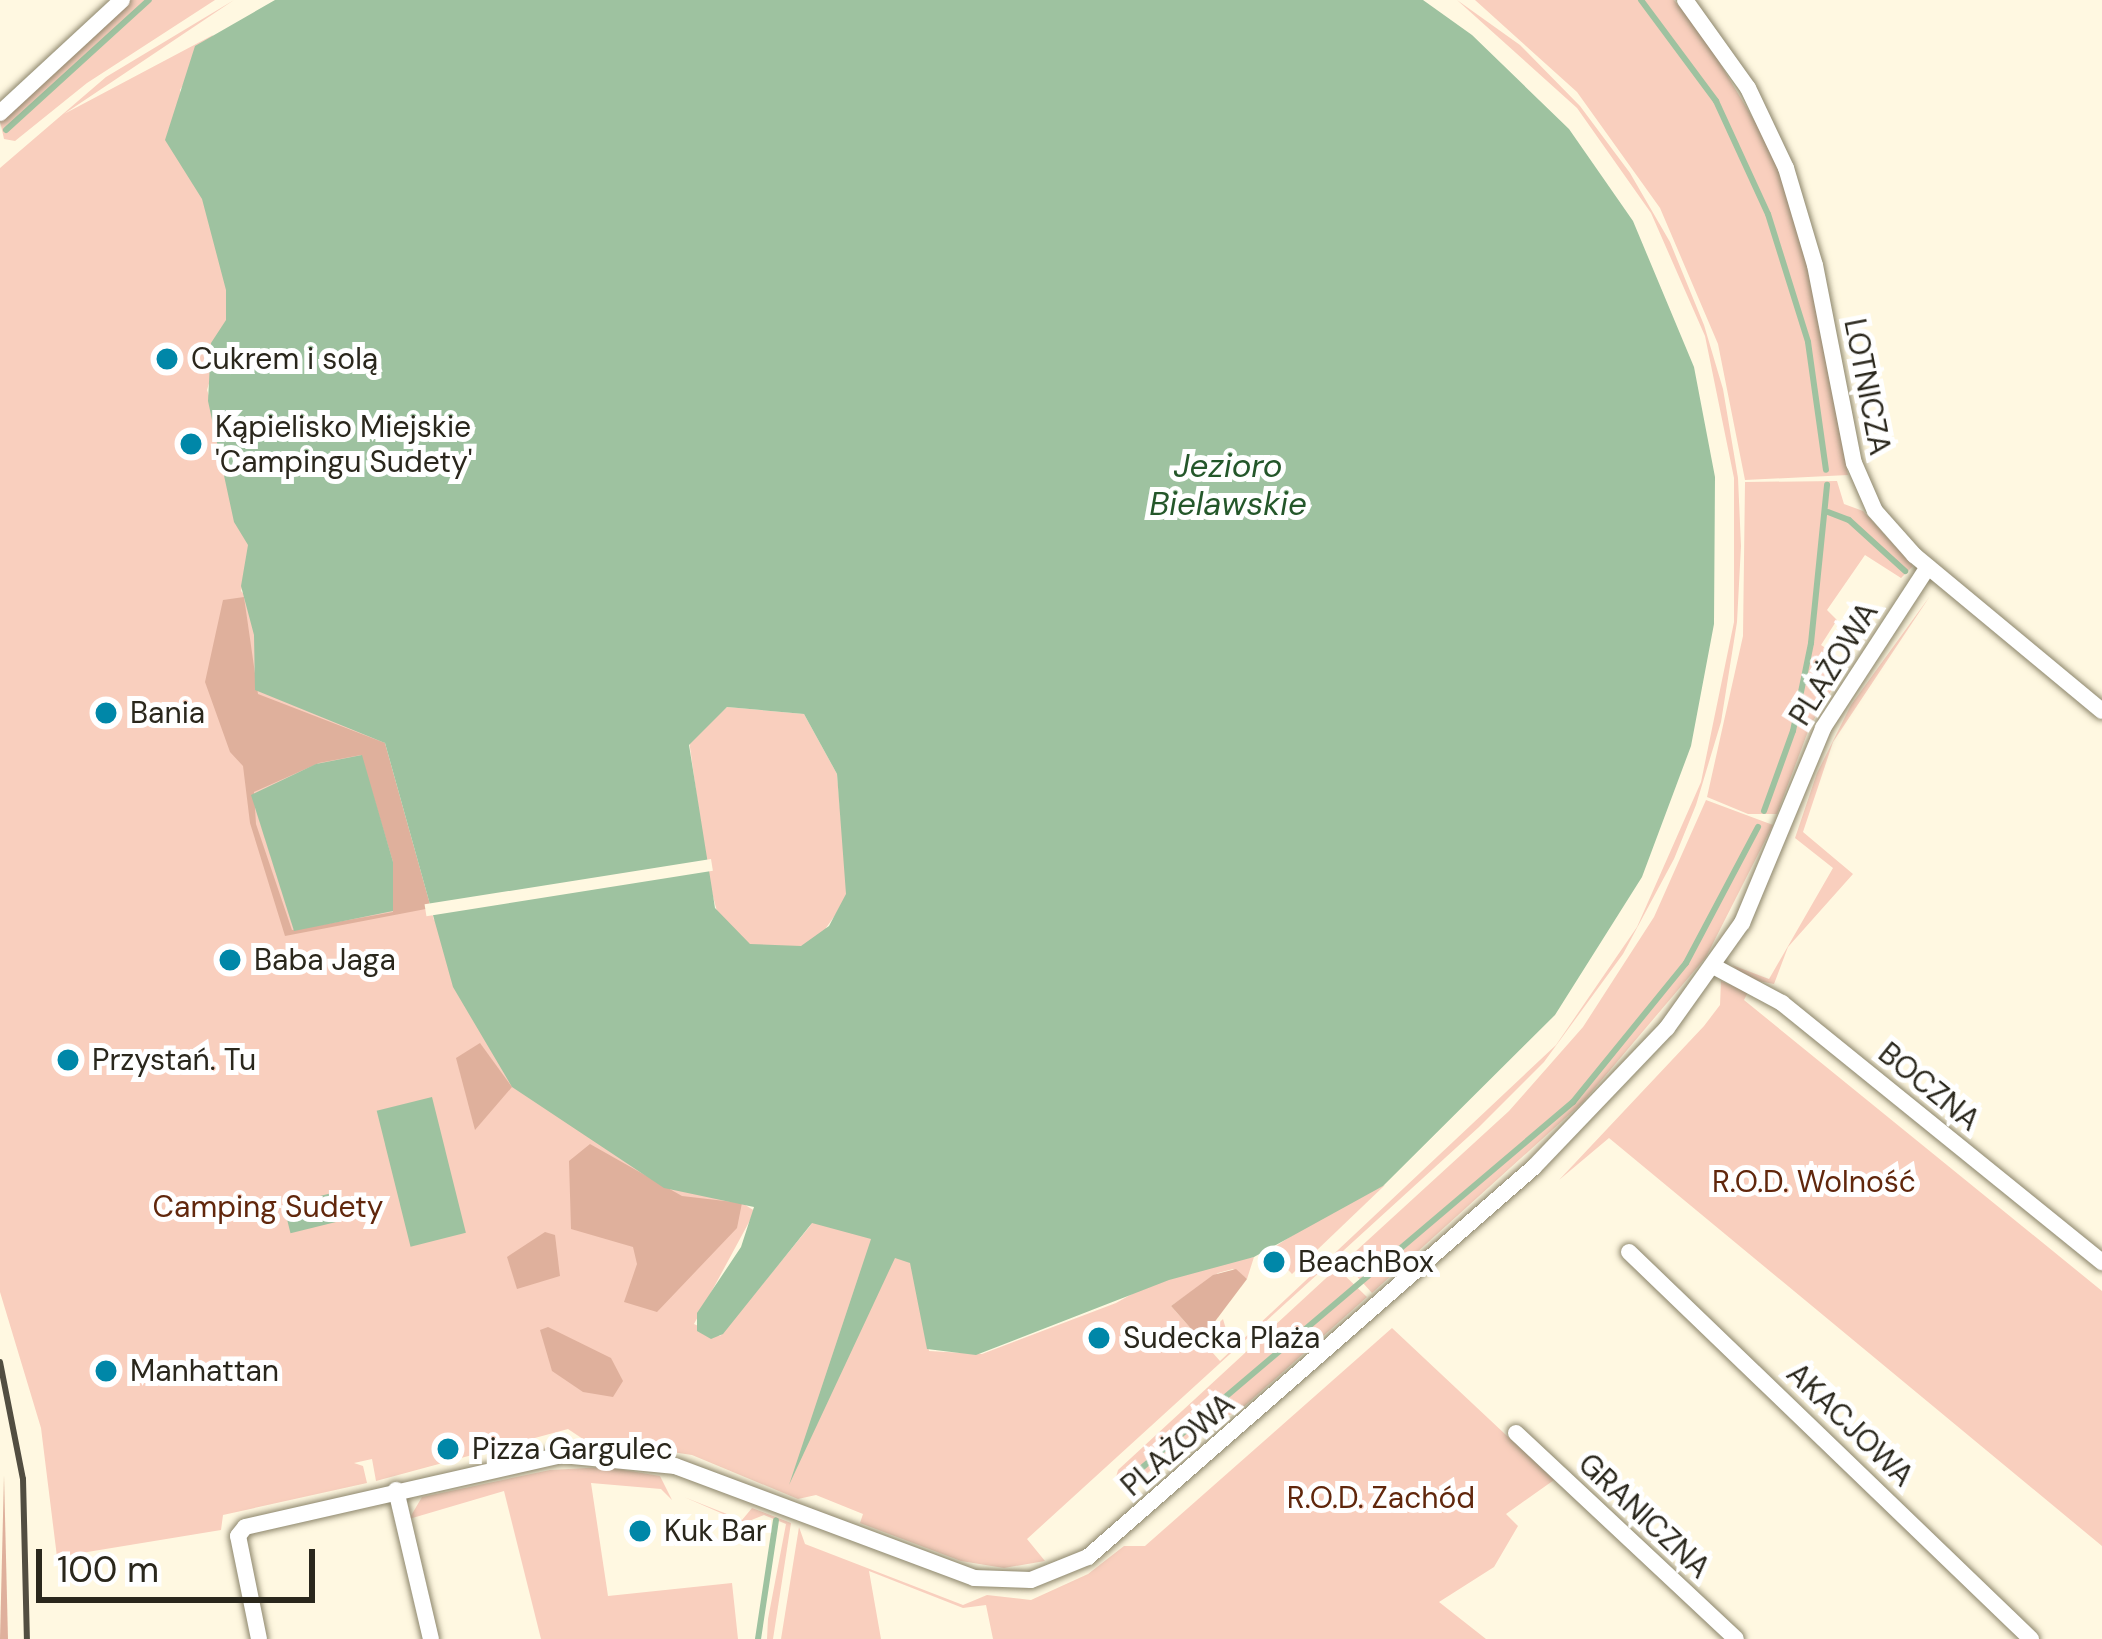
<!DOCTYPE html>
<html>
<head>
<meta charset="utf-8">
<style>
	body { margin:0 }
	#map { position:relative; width:2102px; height:1639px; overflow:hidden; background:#fff8e1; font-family:"DM Sans",sans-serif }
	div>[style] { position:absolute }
	.green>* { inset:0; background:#f9cfbe }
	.forest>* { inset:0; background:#dfb09c }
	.water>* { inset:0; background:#9ec2a0; transform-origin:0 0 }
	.pier>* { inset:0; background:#fff8e1; transform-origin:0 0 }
	.stream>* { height:6px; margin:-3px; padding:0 3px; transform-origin:3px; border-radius:3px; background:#9ec2a0 }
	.roads { filter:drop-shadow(0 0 3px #8c856b) drop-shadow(0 0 3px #8c856b) }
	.street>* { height:16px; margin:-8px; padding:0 8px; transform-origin:8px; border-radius:8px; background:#fff }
	.rail>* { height:6px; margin:-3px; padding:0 3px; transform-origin:3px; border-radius:3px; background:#524e41 }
	.dots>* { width:33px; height:33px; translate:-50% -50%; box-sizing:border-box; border:6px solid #fff; border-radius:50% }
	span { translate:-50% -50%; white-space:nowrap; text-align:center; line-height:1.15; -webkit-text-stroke:10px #fff; paint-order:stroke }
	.poi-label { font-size:30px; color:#2a271c }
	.left { translate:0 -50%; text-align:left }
	.street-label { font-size:30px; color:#2a271c }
	.park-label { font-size:30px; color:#61270c }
	.water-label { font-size:33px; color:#24572a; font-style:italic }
	.scale { position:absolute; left:36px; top:1549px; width:279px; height:54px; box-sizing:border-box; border:6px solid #2a271c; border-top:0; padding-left:15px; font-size:36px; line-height:42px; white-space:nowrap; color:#2a271c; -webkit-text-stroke:9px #fff; paint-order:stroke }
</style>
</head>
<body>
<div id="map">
	<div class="green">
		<div style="clip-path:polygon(130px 0,215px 0,87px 83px,15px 141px,4px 139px,0 121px,12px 107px)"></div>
		<div style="clip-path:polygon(234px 0,64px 114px,213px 35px,180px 90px,232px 306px,207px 390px,257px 538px,241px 591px,384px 742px,434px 920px,704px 850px,689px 740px,727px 707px,804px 714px,837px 774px,848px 897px,826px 928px,826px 945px,743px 954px,719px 919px,707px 874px,742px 1203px,755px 1211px,694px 1324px,720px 1336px,810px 1226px,834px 1167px,895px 1255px,914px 1261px,929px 1351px,982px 1354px,1116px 1303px,1171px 1272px,1254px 1257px,1247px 1279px,1233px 1269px,1218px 1273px,1171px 1306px,1201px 1340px,1223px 1319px,1228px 1336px,1212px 1352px,1220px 1361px,1556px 1045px,1637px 927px,1701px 782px,1734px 622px,1734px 478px,1705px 336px,1651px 213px,1577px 108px,1457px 0,1520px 45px,1580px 106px,1630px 173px,1670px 242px,1704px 325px,1723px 389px,1738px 478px,1741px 546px,1737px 622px,1721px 722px,1696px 805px,1674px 859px,1623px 954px,1544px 1062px,1479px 1127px,1027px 1539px,1045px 1561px,1004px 1568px,961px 1561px,860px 1523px,863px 1514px,816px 1495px,798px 1499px,692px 1455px,583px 1439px,568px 1429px,376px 1481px,372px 1459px,354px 1463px,363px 1466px,367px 1483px,223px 1515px,221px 1530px,57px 1557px,41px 1428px,0 1292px,0 168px,106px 77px)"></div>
		<div style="clip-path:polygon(1475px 0,1674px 0,1703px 35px,1773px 152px,1806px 261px,1848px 475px,1745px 480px,1718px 344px,1660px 208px,1577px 92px)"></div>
		<div style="clip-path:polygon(1837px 481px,1844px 504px,1863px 511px,1913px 566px,1901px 578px,1865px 555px,1827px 610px,1837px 620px,1821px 645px,1848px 663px,1810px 726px,1777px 814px,1748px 814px,1707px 797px,1743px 636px,1745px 482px)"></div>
		<div style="clip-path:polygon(1930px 596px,1833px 742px,1803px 832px,1853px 874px,1788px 947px,1774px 984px,1748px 979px,1732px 965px,1769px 979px,1833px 868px,1795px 838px,1817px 773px,1851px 705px)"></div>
		<div style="clip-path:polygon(1706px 800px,1773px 825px,1706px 957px,1583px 1102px,1372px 1293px,1344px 1262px,1509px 1111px,1583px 1027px,1654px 917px)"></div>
		<div style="clip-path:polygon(1721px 981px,1748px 992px,1744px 1000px,2102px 1291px,2102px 1546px,1609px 1138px,1559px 1180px,1704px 1026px,1720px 1005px)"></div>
		<div style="clip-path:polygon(1385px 1185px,1292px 1274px,1270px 1250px,1335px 1207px)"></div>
		<div style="clip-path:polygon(1337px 1268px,1367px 1297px,1239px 1411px,1199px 1428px,1125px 1493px,1115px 1481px,1118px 1470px)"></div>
		<div style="clip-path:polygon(1392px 1328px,1554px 1480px,1506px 1514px,1518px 1526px,1494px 1567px,1439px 1602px,1486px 1639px,993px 1639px,986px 1605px,963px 1608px,869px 1571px,881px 1639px,781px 1639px,799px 1527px,805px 1544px,963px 1605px,987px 1595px,1031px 1600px,1088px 1574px,1124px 1546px,1145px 1546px)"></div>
		<div style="clip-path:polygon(606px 1467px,660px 1476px,672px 1500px,661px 1489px,591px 1483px,608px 1596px,732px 1583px,738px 1639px,541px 1639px,504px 1491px,409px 1519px,422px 1497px,550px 1470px)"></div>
		<div style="clip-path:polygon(684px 1497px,742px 1520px,752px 1508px,791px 1523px,773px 1639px,767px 1639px,768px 1619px,786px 1524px,764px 1515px,744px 1523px)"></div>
	</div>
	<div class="forest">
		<div style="clip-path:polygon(evenodd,244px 597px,258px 694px,385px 743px,431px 908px,285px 936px,250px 823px,243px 766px,230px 752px,205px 682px,223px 600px,244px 597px,361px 755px,393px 862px,393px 912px,292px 930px,256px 824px,254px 792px,319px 763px,361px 755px)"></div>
		<div style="clip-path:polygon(480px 1043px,512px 1087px,475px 1130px,456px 1058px)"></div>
		<div style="clip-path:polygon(590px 1144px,682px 1196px,742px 1203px,737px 1228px,657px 1312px,624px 1302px,637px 1264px,633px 1247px,571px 1229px,569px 1161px)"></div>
		<div style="clip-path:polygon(545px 1232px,555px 1235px,560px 1276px,517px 1289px,507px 1257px)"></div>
		<div style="clip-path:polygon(1236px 1269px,1247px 1279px,1201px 1340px,1171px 1306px,1213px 1275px)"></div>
		<div style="clip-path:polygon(548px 1327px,611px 1358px,623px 1381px,613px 1397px,583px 1392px,552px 1371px,540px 1330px)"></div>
		<div style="clip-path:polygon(4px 1475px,8px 1639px,0 1639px)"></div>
	</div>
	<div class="water">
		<div style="clip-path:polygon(evenodd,275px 0,1423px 0,1472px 35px,1569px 129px,1633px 221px,1694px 367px,1715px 477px,1714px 624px,1691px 746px,1642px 877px,1555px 1015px,1383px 1186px,1254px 1257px,1169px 1280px,976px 1355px,927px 1349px,910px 1263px,895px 1258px,789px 1485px,871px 1239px,812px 1223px,723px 1334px,711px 1339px,697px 1331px,697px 1313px,741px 1247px,754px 1207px,664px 1188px,512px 1087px,453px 987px,385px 743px,255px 690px,254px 635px,241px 586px,248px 545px,234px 522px,208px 401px,211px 343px,226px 320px,226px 290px,202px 199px,165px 140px,195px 46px,275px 0,727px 707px,804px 714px,837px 774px,846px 894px,829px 926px,801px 946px,750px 944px,715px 908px,689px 745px,727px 707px)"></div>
		<div style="clip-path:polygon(362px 755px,393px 862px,393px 911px,294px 931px,251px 795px,316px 764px)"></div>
		<div style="left:432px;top:1097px;width:140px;height:57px;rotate:76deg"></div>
		<div style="left:332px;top:1193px;width:29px;height:50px;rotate:76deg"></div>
	</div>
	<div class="pier">
		<div style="left:711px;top:859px;width:12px;height:290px;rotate:81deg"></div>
	</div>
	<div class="stream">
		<div style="left:1641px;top:0;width:126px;rotate:53.4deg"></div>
		<div style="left:1716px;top:101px;width:124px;rotate:65.3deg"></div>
		<div style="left:1768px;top:214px;width:134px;rotate:72.6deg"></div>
		<div style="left:1808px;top:342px;width:129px;rotate:82deg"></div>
		<div style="left:6px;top:130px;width:193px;rotate:-42.3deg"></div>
		<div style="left:1828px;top:512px;width:22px;rotate:21deg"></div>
		<div style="left:1849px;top:520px;width:76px;rotate:42.3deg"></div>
		<div style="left:1764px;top:811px;width:85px;rotate:-70.1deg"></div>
		<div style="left:1793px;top:731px;width:90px;rotate:-78.4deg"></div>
		<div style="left:1811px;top:643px;width:159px;rotate:-84.2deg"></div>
		<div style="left:1124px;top:1483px;width:589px;rotate:-40.32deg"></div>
		<div style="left:1573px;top:1102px;width:179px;rotate:-50.9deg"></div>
		<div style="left:1686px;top:963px;width:154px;rotate:-62.1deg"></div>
		<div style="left:758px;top:1639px;width:120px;rotate:-81.4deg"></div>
	</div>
	<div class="roads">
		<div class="street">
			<div style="left:1685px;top:0;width:108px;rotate:54.4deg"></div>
			<div style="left:1748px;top:88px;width:89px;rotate:64.6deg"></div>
			<div style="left:1786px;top:168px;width:101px;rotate:73.4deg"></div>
			<div style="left:1815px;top:265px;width:202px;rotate:78.9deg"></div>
			<div style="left:1854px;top:463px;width:52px;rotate:66.4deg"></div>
			<div style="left:1875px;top:511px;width:59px;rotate:48.4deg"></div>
			<div style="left:1914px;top:555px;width:244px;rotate:39.7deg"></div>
			<div style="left:0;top:113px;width:166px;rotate:-42.8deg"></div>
			<div style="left:1715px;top:967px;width:76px;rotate:28.2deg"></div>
			<div style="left:1782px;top:1003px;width:412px;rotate:39deg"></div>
			<div style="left:1629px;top:1252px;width:558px;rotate:43.91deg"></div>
			<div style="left:1516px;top:1433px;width:301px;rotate:43.1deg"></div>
			<div style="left:396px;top:1490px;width:153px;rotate:76.8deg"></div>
			<div style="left:259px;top:1639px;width:105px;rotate:-101.5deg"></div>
			<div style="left:238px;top:1536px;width:11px;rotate:-52deg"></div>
			<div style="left:245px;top:1527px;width:325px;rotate:-12.8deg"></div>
			<div style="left:562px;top:1455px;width:114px;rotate:5.6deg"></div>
			<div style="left:675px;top:1466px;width:319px;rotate:20.5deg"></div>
			<div style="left:974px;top:1578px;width:57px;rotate:2deg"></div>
			<div style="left:1031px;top:1580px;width:61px;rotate:-22deg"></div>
			<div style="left:1088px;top:1557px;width:592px;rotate:-41.17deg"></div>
			<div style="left:1534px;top:1167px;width:192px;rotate:-46.3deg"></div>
			<div style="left:1667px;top:1028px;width:129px;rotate:-54.5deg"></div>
			<div style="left:1742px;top:923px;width:211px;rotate:-67.4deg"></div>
			<div style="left:1823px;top:728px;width:192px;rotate:-56.9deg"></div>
		</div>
	</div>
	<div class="rail">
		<div style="left:0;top:1362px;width:119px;rotate:78.9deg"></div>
		<div style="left:23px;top:1479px;width:160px;rotate:88.6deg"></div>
	</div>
	<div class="dots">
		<div style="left:167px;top:359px;background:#0087a8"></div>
		<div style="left:191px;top:444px;background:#0087a8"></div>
		<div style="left:106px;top:713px;background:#0087a8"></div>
		<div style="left:230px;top:960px;background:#0087a8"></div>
		<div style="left:68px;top:1060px;background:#0087a8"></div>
		<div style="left:1274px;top:1262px;background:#0087a8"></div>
		<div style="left:1099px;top:1338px;background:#0087a8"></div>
		<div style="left:106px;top:1371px;background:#0087a8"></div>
		<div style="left:448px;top:1449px;background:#0087a8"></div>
		<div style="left:640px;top:1531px;background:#0087a8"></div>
	</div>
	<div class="poi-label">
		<span class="left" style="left:191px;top:359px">Cukrem i solą</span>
		<span class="left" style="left:215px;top:444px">Kąpielisko Miejskie<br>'Campingu Sudety'</span>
		<span class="left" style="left:130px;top:713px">Bania</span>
		<span class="left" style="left:254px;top:960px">Baba Jaga</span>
		<span class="left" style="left:92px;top:1060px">Przystań. Tu</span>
		<span class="left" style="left:1298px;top:1262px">BeachBox</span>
		<span class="left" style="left:1123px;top:1338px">Sudecka Plaża</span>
		<span class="left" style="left:130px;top:1371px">Manhattan</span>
		<span class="left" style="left:472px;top:1449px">Pizza Gargulec</span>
		<span class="left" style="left:664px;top:1531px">Kuk Bar</span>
	</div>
	<div class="street-label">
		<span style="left:1867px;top:387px;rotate:79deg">LOTNICZA</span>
		<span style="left:1834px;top:664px;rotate:-58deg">PLAŻOWA</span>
		<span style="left:1929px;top:1087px;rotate:39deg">BOCZNA</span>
		<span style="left:1850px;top:1425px;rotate:44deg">AKACJOWA</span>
		<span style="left:1178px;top:1445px;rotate:-41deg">PLAŻOWA</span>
		<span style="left:1644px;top:1516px;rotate:43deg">GRANICZNA</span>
	</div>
	<div class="park-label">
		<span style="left:1814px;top:1182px">R.O.D. Wolność</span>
		<span style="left:268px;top:1207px">Camping Sudety</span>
		<span style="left:1381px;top:1498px">R.O.D. Zachód</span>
	</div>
	<div class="water-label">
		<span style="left:1228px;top:485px">Jezioro<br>Bielawskie</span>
	</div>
	<div class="scale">100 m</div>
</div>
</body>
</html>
